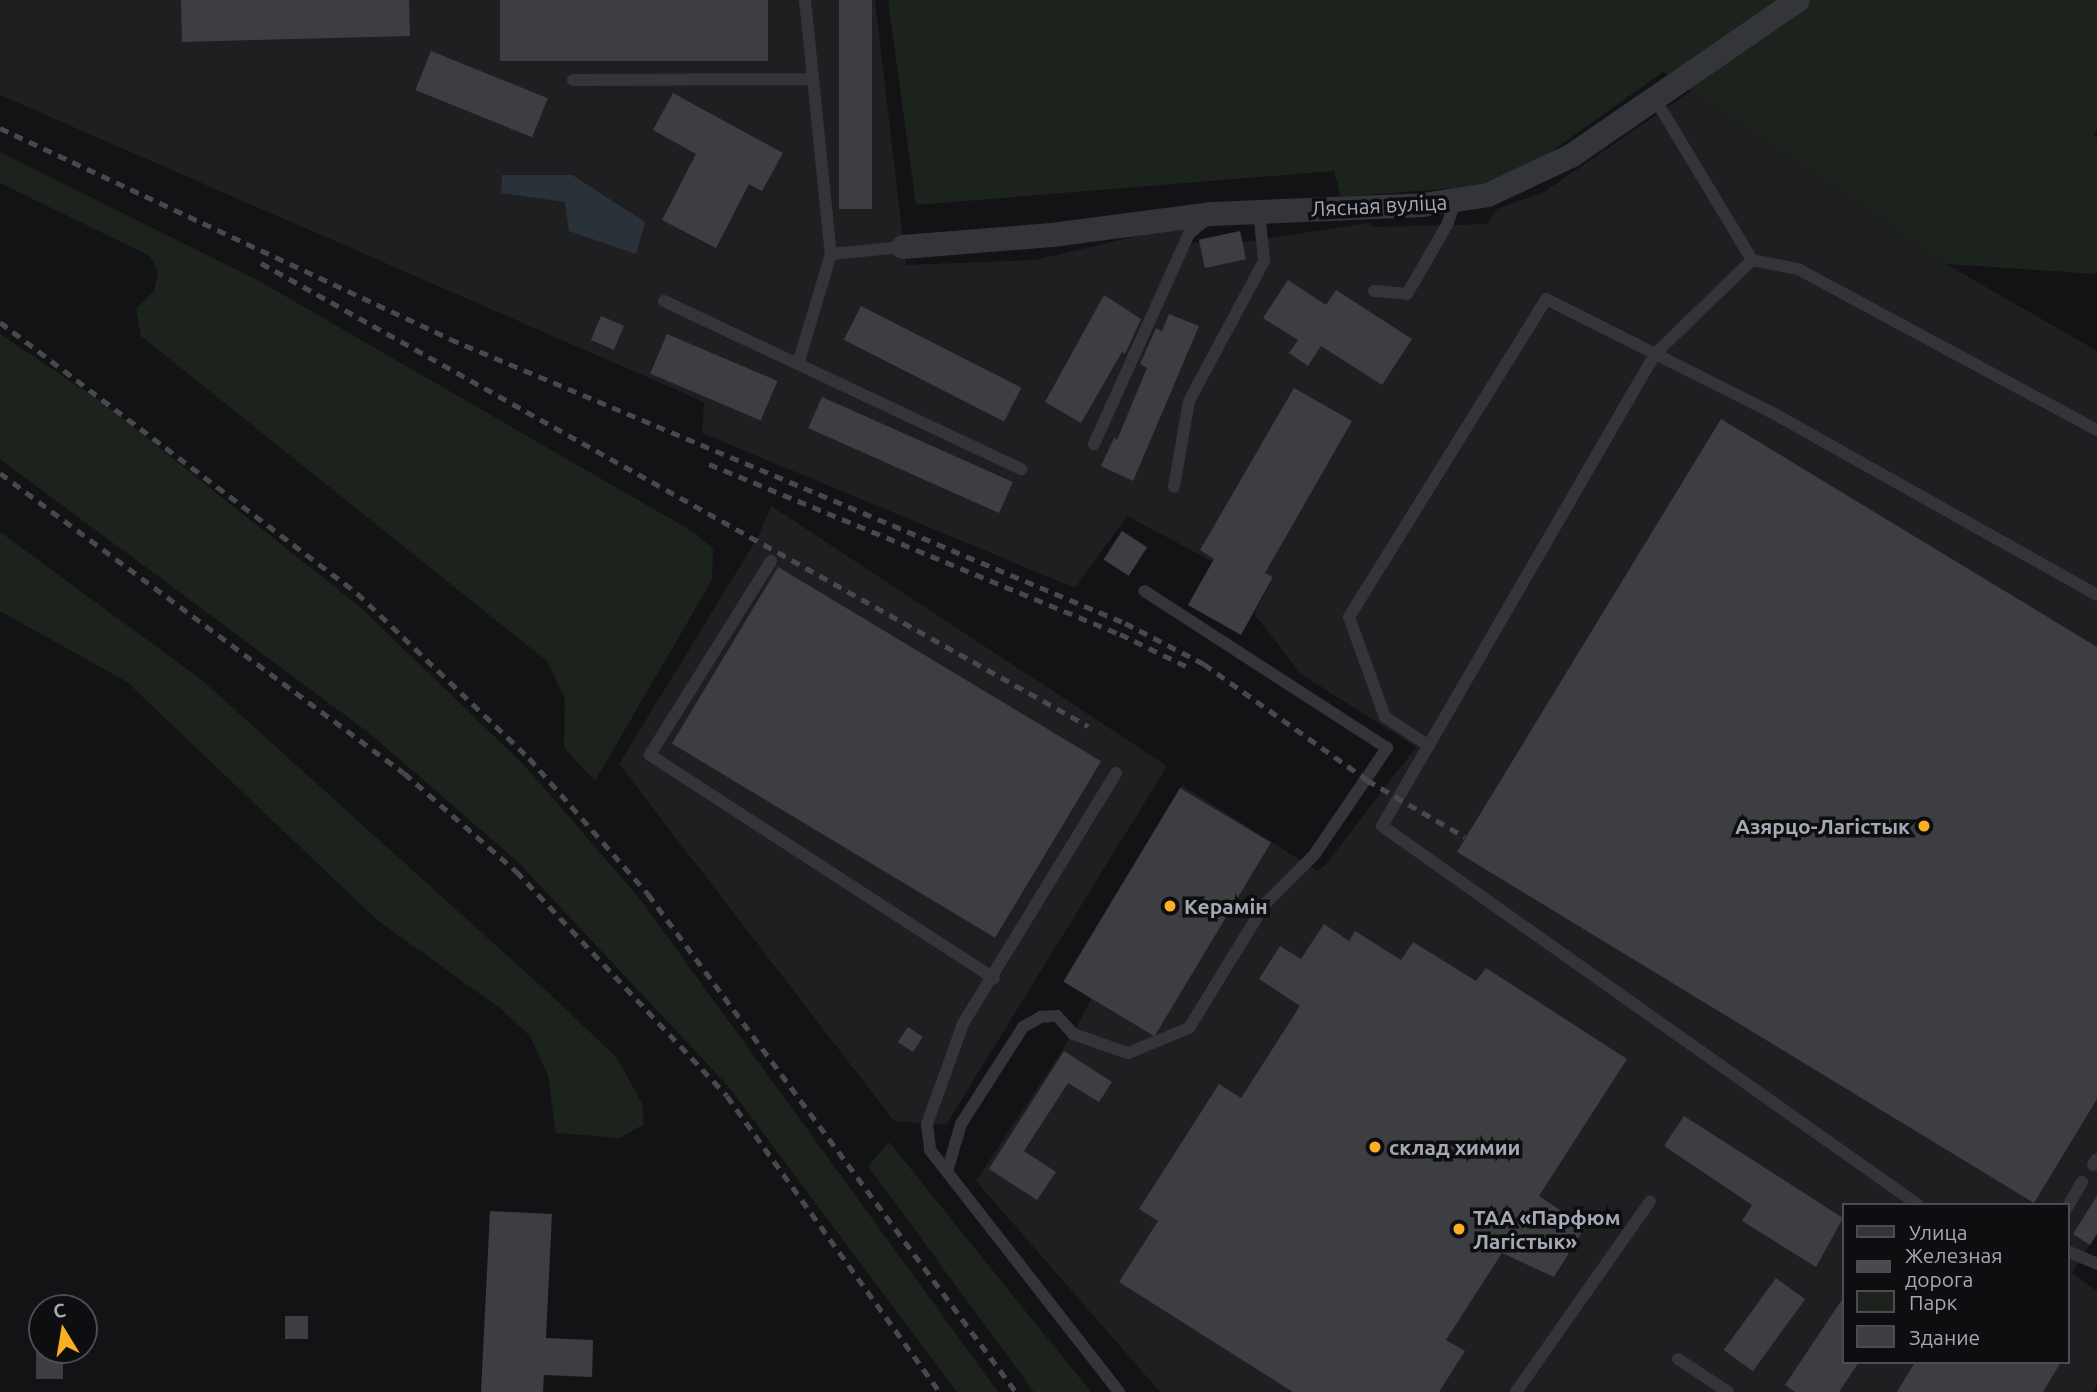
<!DOCTYPE html>
<html>
<head>
<meta charset="utf-8">
<style>
	body { margin:0 }
	#map { position:relative; width:2097px; height:1392px; overflow:hidden; background:#131315; font-family:Ubuntu,sans-serif }
	div>[style] { position:absolute }
	.built>* { inset:0; background:#1f1f22 }
	.green>* { inset:0; background:#1b231c }
	.water>* { inset:0; background:#293239 }
	.building>* { inset:0; background:#3d3e42; transform-origin:0 0 }
	.lane>* { height:12px; margin:-6px; padding:0 6px; transform-origin:6px; border-radius:6px; background:#34353a }
	.street>* { height:24px; margin:-12px; padding:0 12px; transform-origin:12px; border-radius:12px; background:#34353a }
	.rail>* { height:5px; margin-top:-2.5px; transform-origin:0; background:repeating-linear-gradient(90deg,#47494f 0 9px,transparent 0 16px) }
	.dots>* { width:19px; height:19px; translate:-50% -50%; box-sizing:border-box; border:4px solid #0e0e10; border-radius:50% }
	span { translate:-50% -50%; white-space:nowrap; text-align:center; line-height:1.15; -webkit-text-stroke:7px #0e0e10; paint-order:stroke }
	.street-label { font-size:21px; color:#a4a9b6 }
	.poi-label { font-size:21px; color:#a4a9b6; font-weight:700 }
	.right { translate:-100% -50%; text-align:right }
	.left { translate:0 -50%; text-align:left }
	.legend { position:absolute; left:1842px; top:1203px; width:228px; height:161px; box-sizing:border-box; background:#0e0e10; border:2px solid #4a4c52; margin:0; padding:9px 12px; list-style:none; font-size:21px; color:#a4a9b6 }
	.legend li { display:flex; align-items:center; gap:14px; height:35px }
	.legend b { width:35px; border:2px solid #4a4c52 }
	.north { position:absolute; left:28px; top:1294px; width:70px; height:70px; box-sizing:border-box; background:#0e0e10; border:2px solid #4a4c52; border-radius:50%; rotate:349deg; font-size:19px; font-weight:700; line-height:28px; text-align:center; color:#a4a9b6 }
	.north::after { content:''; display:block; margin:auto; width:24px; height:32px; background:#fbaf25; clip-path:polygon(50% 0,100% 100%,50% 72%,0 100%) }
</style>
</head>
<body>
<div id="map">
	<div class="built">
		<div style="clip-path:polygon(evenodd,0 0,875px 0,906px 265px,1035px 260px,1188px 224px,1191px 244px,1240px 231px,1243px 242px,1369px 223px,1374px 227px,1487px 224px,1497px 209px,1544px 192px,1691px 91px,1946px 264px,2097px 351px,2097px 1234px,2072px 1273px,2097px 1291px,2097px 1385px,2093px 1392px,1160px 1392px,976px 1181px,1073px 1034px,1091px 999px,1063px 981px,1182px 785px,1317px 871px,1326px 864px,1416px 747px,1301px 674px,1254px 614px,1273px 578px,1265px 573px,1258px 586px,1127px 516px,1075px 588px,702px 433px,704px 402px,0 95px,0 0,1843px 1205px,2067px 1205px,2067px 1362px,1843px 1362px,1843px 1205px)"></div>
		<div style="clip-path:polygon(771px 506px,1167px 766px,946px 1125px,894px 1121px,619px 764px,758px 537px)"></div>
	</div>
	<div class="green">
		<div style="clip-path:polygon(888px 0,2097px 0,2097px 130px,2093px 134px,2097px 137px,2097px 274px,1946px 264px,1663px 72px,1532px 165px,1480px 186px,1341px 197px,1334px 171px,916px 205px)"></div>
		<div style="clip-path:polygon(0 152px,259px 281px,695px 533px,713px 549px,712px 580px,595px 781px,564px 748px,565px 699px,547px 661px,141px 336px,136px 309px,154px 291px,158px 272px,150px 256px,0 183px)"></div>
		<div style="clip-path:polygon(0 334px,103px 403px,360px 607px,526px 767px,640px 899px,998px 1392px,957px 1392px,728px 1086px,517px 861px,368px 732px,0 459px)"></div>
		<div style="clip-path:polygon(0 532px,203px 681px,553px 997px,617px 1058px,642px 1103px,644px 1124px,620px 1138px,556px 1133px,548px 1076px,530px 1036px,501px 1009px,377px 920px,127px 682px,0 611px)"></div>
		<div style="clip-path:polygon(889px 1142px,1091px 1392px,1034px 1392px,868px 1166px)"></div>
	</div>
	<div class="water">
		<div style="clip-path:polygon(502px 175px,572px 175px,645px 222px,636px 254px,569px 231px,565px 202px,501px 193px)"></div>
	</div>
	<div class="building">
		<div style="clip-path:polygon(181px 0,409px 0,410px 36px,182px 42px)"></div>
		<div style="left:500px;top:0;width:268px;height:61px"></div>
		<div style="left:839px;top:0;width:33px;height:209px"></div>
		<div style="left:431px;top:51px;width:126px;height:42px;rotate:22deg"></div>
		<div style="clip-path:polygon(673px 93px,783px 153px,762px 191px,749px 184px,716px 248px,662px 220px,696px 154px,653px 130px)"></div>
		<div style="left:1240px;top:231px;width:29px;height:42px;rotate:78deg"></div>
		<div style="clip-path:polygon(1288px 280px,1326px 305px,1336px 290px,1412px 339px,1382px 385px,1321px 346px,1308px 366px,1289px 353px,1298px 340px,1263px 318px)"></div>
		<div style="clip-path:polygon(1104px 295px,1141px 319px,1125px 354px,1122px 352px,1081px 423px,1045px 402px)"></div>
		<div style="left:861px;top:306px;width:180px;height:38px;rotate:27deg"></div>
		<div style="clip-path:polygon(1169px 314px,1199px 326px,1133px 481px,1101px 466px,1114px 438px,1117px 440px,1147px 368px,1140px 364px,1156px 328px,1162px 331px)"></div>
		<div style="left:601px;top:316px;width:25px;height:26px;rotate:23deg"></div>
		<div style="left:667px;top:334px;width:120px;height:43px;rotate:23deg"></div>
		<div style="clip-path:polygon(1294px 388px,1352px 421px,1265px 573px,1273px 577px,1241px 635px,1188px 605px,1214px 559px,1200px 550px)"></div>
		<div style="left:822px;top:397px;width:209px;height:34px;rotate:24deg"></div>
		<div style="clip-path:polygon(1721px 419px,2097px 647px,2097px 1099px,2034px 1203px,1457px 852px)"></div>
		<div style="left:1122px;top:531px;width:30px;height:34px;rotate:33deg"></div>
		<div style="left:778px;top:567px;width:377px;height:206px;rotate:31deg"></div>
		<div style="left:1180px;top:788px;width:106px;height:226px;rotate:31deg"></div>
		<div style="clip-path:polygon(1324px 924px,1349px 941px,1355px 931px,1401px 960px,1413px 942px,1476px 981px,1486px 968px,1627px 1059px,1539px 1196px,1585px 1227px,1554px 1277px,1502px 1253px,1446px 1340px,1465px 1351px,1439px 1392px,1293px 1392px,1119px 1282px,1158px 1221px,1139px 1209px,1219px 1084px,1241px 1098px,1300px 1006px,1259px 979px,1280px 946px,1301px 959px)"></div>
		<div style="left:908px;top:1027px;width:18px;height:18px;rotate:34deg"></div>
		<div style="clip-path:polygon(1064px 1051px,1112px 1082px,1099px 1102px,1068px 1083px,1024px 1151px,1056px 1172px,1037px 1200px,989px 1169px)"></div>
		<div style="clip-path:polygon(1684px 1116px,1843px 1218px,1816px 1267px,1742px 1221px,1752px 1205px,1664px 1146px)"></div>
		<div style="clip-path:polygon(2097px 1196px,2097px 1234px,2090px 1245px,2073px 1234px)"></div>
		<div style="clip-path:polygon(490px 1211px,552px 1214px,546px 1338px,593px 1340px,592px 1377px,544px 1375px,543px 1392px,481px 1392px)"></div>
		<div style="left:1776px;top:1278px;width:36px;height:89px;rotate:36deg"></div>
		<div style="clip-path:polygon(1843px 1298px,1843px 1362px,1859px 1362px,1839px 1392px,1795px 1392px,1785px 1385px)"></div>
		<div style="left:308px;top:1316px;width:23px;height:23px;rotate:90deg"></div>
		<div style="left:36px;top:1350px;width:27px;height:29px"></div>
		<div style="clip-path:polygon(1915px 1362px,2061px 1362px,2043px 1392px,1897px 1392px)"></div>
	</div>
	<div class="lane">
		<div style="left:805px;top:0;width:255px;rotate:84.2deg"></div>
		<div style="left:831px;top:254px;width:72px;rotate:-5.6deg"></div>
		<div style="left:573px;top:80px;width:240px;rotate:-0.2deg"></div>
		<div style="left:1655px;top:99px;width:188px;rotate:58.9deg"></div>
		<div style="left:1752px;top:260px;width:47px;rotate:11.1deg"></div>
		<div style="left:1798px;top:269px;width:340px;rotate:28.3deg"></div>
		<div style="left:1752px;top:260px;width:135px;rotate:135.9deg"></div>
		<div style="left:1655px;top:354px;width:545px;rotate:120.04deg"></div>
		<div style="left:1382px;top:826px;width:656px;rotate:35.26deg"></div>
		<div style="left:1374px;top:291px;width:33px;rotate:5deg"></div>
		<div style="left:1407px;top:294px;width:80px;rotate:-59.9deg"></div>
		<div style="left:1447px;top:225px;width:24px;rotate:-71deg"></div>
		<div style="left:664px;top:301px;width:395px;rotate:25.2deg"></div>
		<div style="left:798px;top:364px;width:115px;rotate:-73.3deg"></div>
		<div style="left:1094px;top:444px;width:230px;rotate:-65.7deg"></div>
		<div style="left:1189px;top:234px;width:23px;rotate:-41deg"></div>
		<div style="left:1174px;top:487px;width:87px;rotate:-80.1deg"></div>
		<div style="left:1189px;top:401px;width:159px;rotate:-61.8deg"></div>
		<div style="left:1264px;top:261px;width:51px;rotate:-95.6deg"></div>
		<div style="left:771px;top:561px;width:229px;rotate:122deg"></div>
		<div style="left:650px;top:755px;width:410px;rotate:33deg"></div>
		<div style="left:1429px;top:746px;width:53px;rotate:-146.6deg"></div>
		<div style="left:1385px;top:717px;width:106px;rotate:-109.8deg"></div>
		<div style="left:1349px;top:617px;width:374px;rotate:-58.2deg"></div>
		<div style="left:1546px;top:299px;width:252px;rotate:26.7deg"></div>
		<div style="left:1771px;top:412px;width:374px;rotate:29.3deg"></div>
		<div style="left:1116px;top:773px;width:294px;rotate:121.4deg"></div>
		<div style="left:963px;top:1024px;width:106px;rotate:109.8deg"></div>
		<div style="left:927px;top:1124px;width:26px;rotate:83deg"></div>
		<div style="left:930px;top:1150px;width:307px;rotate:52deg"></div>
		<div style="left:2093px;top:1165px;width:7px;rotate:-56deg"></div>
		<div style="left:948px;top:1168px;width:46px;rotate:-73.5deg"></div>
		<div style="left:961px;top:1124px;width:115px;rotate:-57.4deg"></div>
		<div style="left:1023px;top:1027px;width:21px;rotate:-29deg"></div>
		<div style="left:1041px;top:1017px;width:16px;rotate:-4deg"></div>
		<div style="left:1057px;top:1016px;width:24px;rotate:48deg"></div>
		<div style="left:1073px;top:1034px;width:58px;rotate:19.1deg"></div>
		<div style="left:1128px;top:1053px;width:66px;rotate:-22.3deg"></div>
		<div style="left:1189px;top:1028px;width:145px;rotate:-58.5deg"></div>
		<div style="left:1265px;top:904px;width:69px;rotate:-45deg"></div>
		<div style="left:1314px;top:855px;width:130px;rotate:-55.7deg"></div>
		<div style="left:1387px;top:748px;width:289px;rotate:-147.1deg"></div>
		<div style="left:2067px;top:1208px;width:30px;rotate:-60deg"></div>
		<div style="left:2067px;top:1251px;width:33px;rotate:23deg"></div>
		<div style="left:1678px;top:1359px;width:60px;rotate:33.4deg"></div>
		<div style="left:1516px;top:1392px;width:233px;rotate:-54.9deg"></div>
	</div>
	<div class="street">
		<div style="left:903px;top:247px;width:149px;rotate:-4.6deg"></div>
		<div style="left:1052px;top:235px;width:160px;rotate:-7.5deg"></div>
		<div style="left:1211px;top:214px;width:212px;rotate:-2.4deg"></div>
		<div style="left:1423px;top:205px;width:66px;rotate:-8.7deg"></div>
		<div style="left:1488px;top:195px;width:92px;rotate:-25.2deg"></div>
		<div style="left:1571px;top:156px;width:275px;rotate:-34.5deg"></div>
	</div>
	<div class="rail">
		<div style="left:0;top:128px;width:497px;rotate:25.1deg"></div>
		<div style="left:450px;top:339px;width:732px;rotate:22.82deg"></div>
		<div style="left:1125px;top:623px;width:89px;rotate:27.4deg"></div>
		<div style="left:1204px;top:664px;width:200px;rotate:35.4deg"></div>
		<div style="left:1367px;top:780px;width:113px;rotate:30.2deg"></div>
		<div style="left:261px;top:263px;width:948px;rotate:29.24deg"></div>
		<div style="left:0;top:322px;width:448px;rotate:37.2deg"></div>
		<div style="left:357px;top:593px;width:238px;rotate:43.8deg"></div>
		<div style="left:529px;top:758px;width:181px;rotate:48.8deg"></div>
		<div style="left:648px;top:894px;width:619px;rotate:53.54deg"></div>
		<div style="left:709px;top:464px;width:445px;rotate:22.5deg"></div>
		<div style="left:1120px;top:634px;width:73px;rotate:25.9deg"></div>
		<div style="left:0;top:473px;width:503px;rotate:36.6deg"></div>
		<div style="left:404px;top:773px;width:149px;rotate:41.2deg"></div>
		<div style="left:516px;top:871px;width:308px;rotate:46.8deg"></div>
		<div style="left:727px;top:1096px;width:365px;rotate:54.3deg"></div>
	</div>
	<div class="dots">
		<div style="left:1924px;top:826px;background:#fbaf25"></div>
		<div style="left:1170px;top:906px;background:#fbaf25"></div>
		<div style="left:1375px;top:1147px;background:#fbaf25"></div>
		<div style="left:1459px;top:1229px;background:#fbaf25"></div>
	</div>
	<div class="street-label">
		<span style="left:1379px;top:205px;rotate:-3deg">Лясная вуліца</span>
	</div>
	<div class="poi-label">
		<span class="right" style="left:1910px;top:826px">Азярцо-Лагістык</span>
		<span class="left" style="left:1184px;top:906px">Керамін</span>
		<span class="left" style="left:1389px;top:1147px">склад химии</span>
		<span class="left" style="left:1473px;top:1229px">ТАА «Парфюм<br>Лагістык»</span>
	</div>
	<ul class="legend">
	<li><b style="height:9px;background:#34353a"></b>Улица</li>
	<li><b style="height:9px;background:#47494f"></b>Железная дорога</li>
	<li><b style="height:19px;background:#1b231c"></b>Парк</li>
	<li><b style="height:19px;background:#3d3e42"></b>Здание</li>
	</ul>
	<div class="north">С</div>
</div>
</body>
</html>
